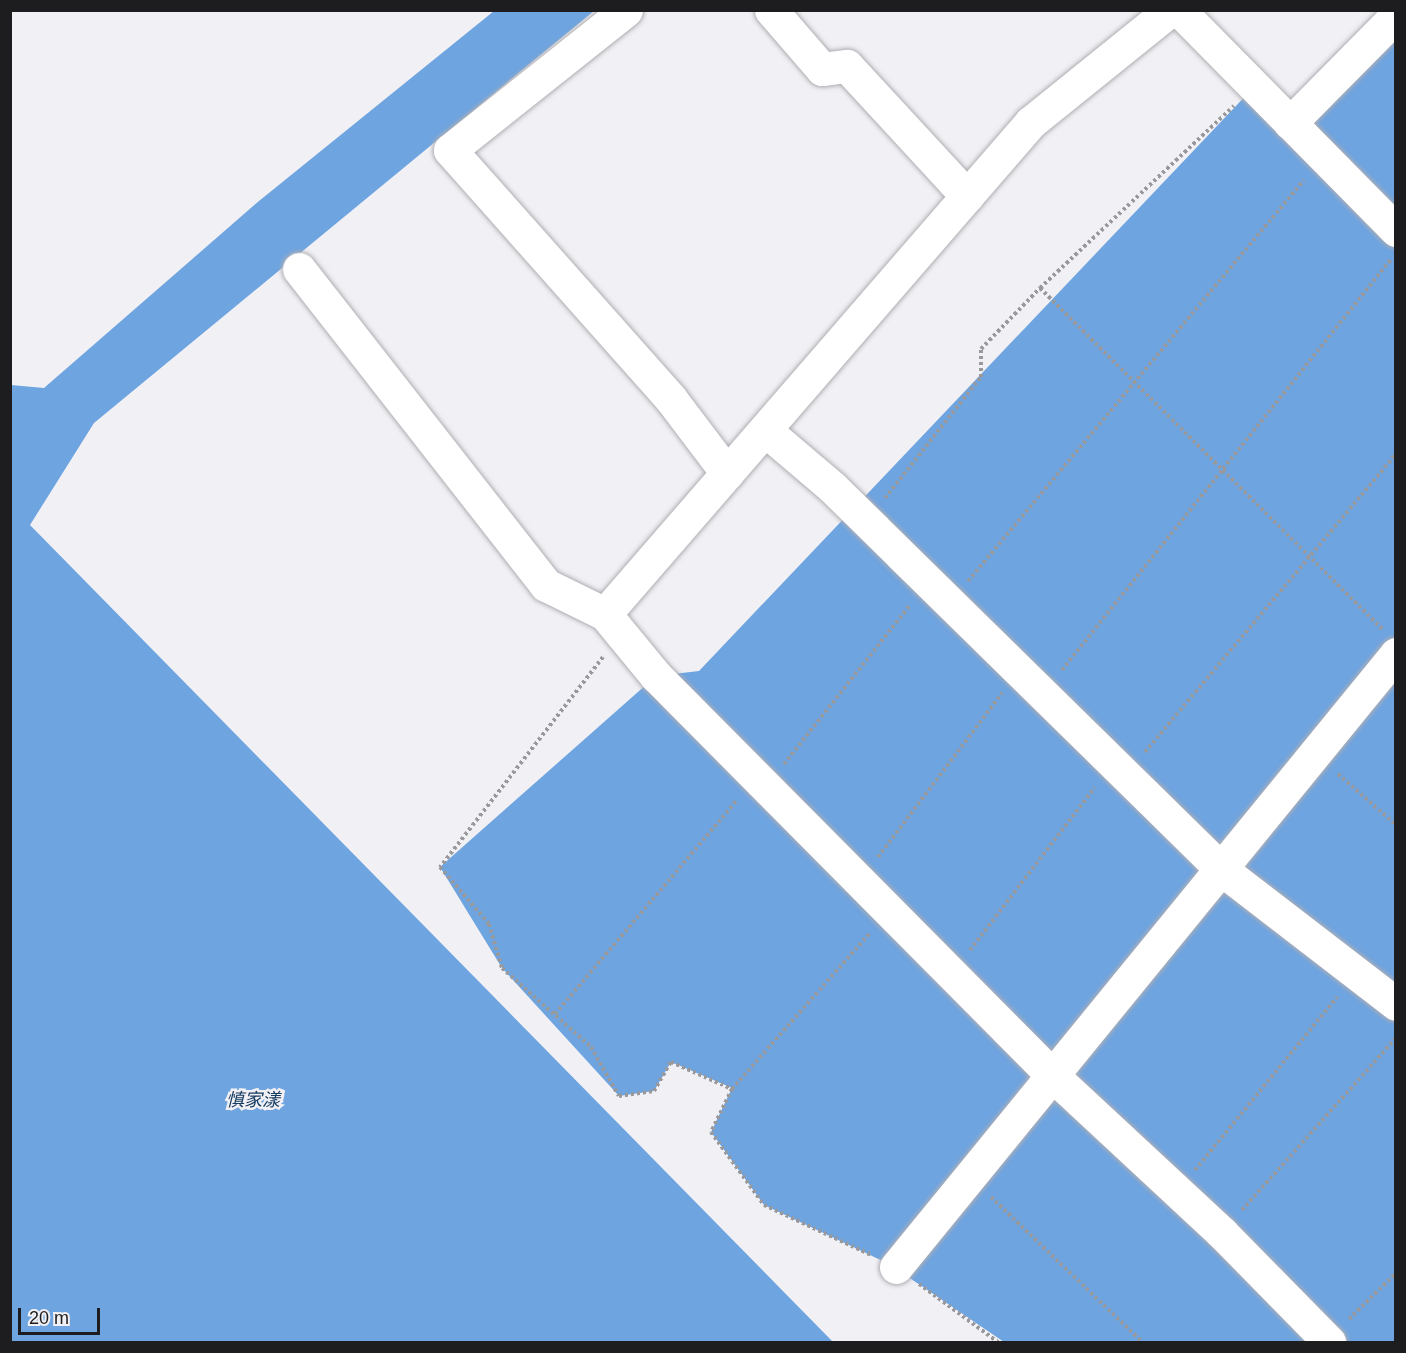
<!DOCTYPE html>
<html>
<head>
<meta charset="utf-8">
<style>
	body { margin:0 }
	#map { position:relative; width:1406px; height:1353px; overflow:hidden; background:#f1f0f4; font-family:Helvetica,"Noto Sans SC",sans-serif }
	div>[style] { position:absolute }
	.water>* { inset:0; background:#6ea4e0 }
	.path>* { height:4px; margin-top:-2px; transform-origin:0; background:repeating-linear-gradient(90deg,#99989b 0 3px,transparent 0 6px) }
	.roads { filter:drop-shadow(0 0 2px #afaeb3) drop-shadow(0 0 2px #afaeb3) }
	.minor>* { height:33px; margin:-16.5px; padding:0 16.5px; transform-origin:16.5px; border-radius:16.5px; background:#fff }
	span { translate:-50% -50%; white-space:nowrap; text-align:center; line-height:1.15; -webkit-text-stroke:5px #f1f0f4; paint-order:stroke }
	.water-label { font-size:18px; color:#143b62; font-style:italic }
	.frame { position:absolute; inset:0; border:12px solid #1d1c1e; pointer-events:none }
	.scale { position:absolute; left:18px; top:1308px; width:82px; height:27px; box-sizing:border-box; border:3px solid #1d1c1e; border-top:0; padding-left:8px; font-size:18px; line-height:21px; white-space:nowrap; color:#1d1c1e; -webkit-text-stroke:4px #f1f0f4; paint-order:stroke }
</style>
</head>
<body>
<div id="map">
	<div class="water">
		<div style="clip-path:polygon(494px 11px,594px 11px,94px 423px,30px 525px,833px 1342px,11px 1342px,11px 385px,44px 388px,259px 201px)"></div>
		<div style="clip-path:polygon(1395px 16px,1395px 1342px,1004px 1342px,889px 1264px,764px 1205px,711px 1132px,732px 1088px,671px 1062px,654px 1091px,619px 1096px,502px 968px,440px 867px,656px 676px,699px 671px,1254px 87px,1289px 123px)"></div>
	</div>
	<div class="path">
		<div style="left:1040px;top:288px;width:266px;rotate:-43.2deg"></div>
		<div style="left:885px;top:498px;width:154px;rotate:-51.6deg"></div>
		<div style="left:981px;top:377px;width:28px;rotate:-90deg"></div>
		<div style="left:981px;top:349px;width:85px;rotate:-46deg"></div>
		<div style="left:1040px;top:288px;width:483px;rotate:44.9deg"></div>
		<div style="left:968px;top:581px;width:523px;rotate:-50.04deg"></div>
		<div style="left:603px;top:657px;width:266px;rotate:127.8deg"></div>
		<div style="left:440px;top:867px;width:75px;rotate:49.3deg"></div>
		<div style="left:489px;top:924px;width:46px;rotate:73.5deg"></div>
		<div style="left:502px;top:968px;width:119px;rotate:41.6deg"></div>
		<div style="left:591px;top:1047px;width:56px;rotate:60.3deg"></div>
		<div style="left:619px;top:1096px;width:35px;rotate:-8deg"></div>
		<div style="left:654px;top:1091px;width:34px;rotate:-60deg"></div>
		<div style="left:671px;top:1062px;width:67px;rotate:23.9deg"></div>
		<div style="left:1062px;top:670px;width:526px;rotate:-51.32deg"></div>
		<div style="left:1145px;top:752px;width:390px;rotate:-49.9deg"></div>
		<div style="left:784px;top:764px;width:203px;rotate:-51.6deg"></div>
		<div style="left:1338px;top:774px;width:77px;rotate:41.3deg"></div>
		<div style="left:878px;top:857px;width:206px;rotate:-52.9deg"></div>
		<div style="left:869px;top:934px;width:207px;rotate:131.5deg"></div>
		<div style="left:732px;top:1089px;width:48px;rotate:116deg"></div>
		<div style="left:711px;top:1132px;width:90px;rotate:54deg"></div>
		<div style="left:764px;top:1205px;width:118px;rotate:25deg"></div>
		<div style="left:970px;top:950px;width:205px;rotate:-52.5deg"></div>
		<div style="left:555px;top:1014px;width:281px;rotate:-49.6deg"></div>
		<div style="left:1195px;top:1170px;width:224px;rotate:-50.6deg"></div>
		<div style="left:991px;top:1197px;width:209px;rotate:43.8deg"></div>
		<div style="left:1242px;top:1210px;width:231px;rotate:-48.2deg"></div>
		<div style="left:919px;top:1284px;width:98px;rotate:36.3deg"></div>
		<div style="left:1349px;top:1319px;width:66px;rotate:-44.4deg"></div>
	</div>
	<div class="roads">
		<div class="minor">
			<div style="left:626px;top:10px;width:225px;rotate:141.5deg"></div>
			<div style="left:450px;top:150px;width:333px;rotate:48.4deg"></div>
			<div style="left:671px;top:399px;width:93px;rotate:52.9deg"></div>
			<div style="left:771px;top:10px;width:78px;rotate:49.2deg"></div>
			<div style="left:822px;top:69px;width:25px;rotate:-7deg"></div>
			<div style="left:847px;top:66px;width:177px;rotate:47.3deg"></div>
			<div style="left:1170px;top:10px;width:179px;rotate:141.1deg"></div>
			<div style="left:1031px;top:122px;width:651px;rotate:130.89deg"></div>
			<div style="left:605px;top:614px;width:80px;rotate:50.6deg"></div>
			<div style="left:656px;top:676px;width:562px;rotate:45.22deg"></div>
			<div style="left:1052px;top:1075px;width:232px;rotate:42.9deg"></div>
			<div style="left:1222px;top:1233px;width:153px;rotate:45.5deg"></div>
			<div style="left:1179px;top:10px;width:309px;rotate:45.4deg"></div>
			<div style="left:1290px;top:123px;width:151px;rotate:-45.3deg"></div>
			<div style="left:299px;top:269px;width:401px;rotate:52deg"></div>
			<div style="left:546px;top:585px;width:66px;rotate:26.2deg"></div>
			<div style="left:765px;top:430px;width:88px;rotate:40.4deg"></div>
			<div style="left:832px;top:487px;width:545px;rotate:44.48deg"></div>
			<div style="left:1221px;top:869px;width:221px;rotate:37.6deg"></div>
			<div style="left:896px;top:1267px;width:791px;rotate:-50.8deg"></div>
		</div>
	</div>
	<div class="water-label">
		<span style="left:253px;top:1100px">慎家漾</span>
	</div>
	<div class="frame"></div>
	<div class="scale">20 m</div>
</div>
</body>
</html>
